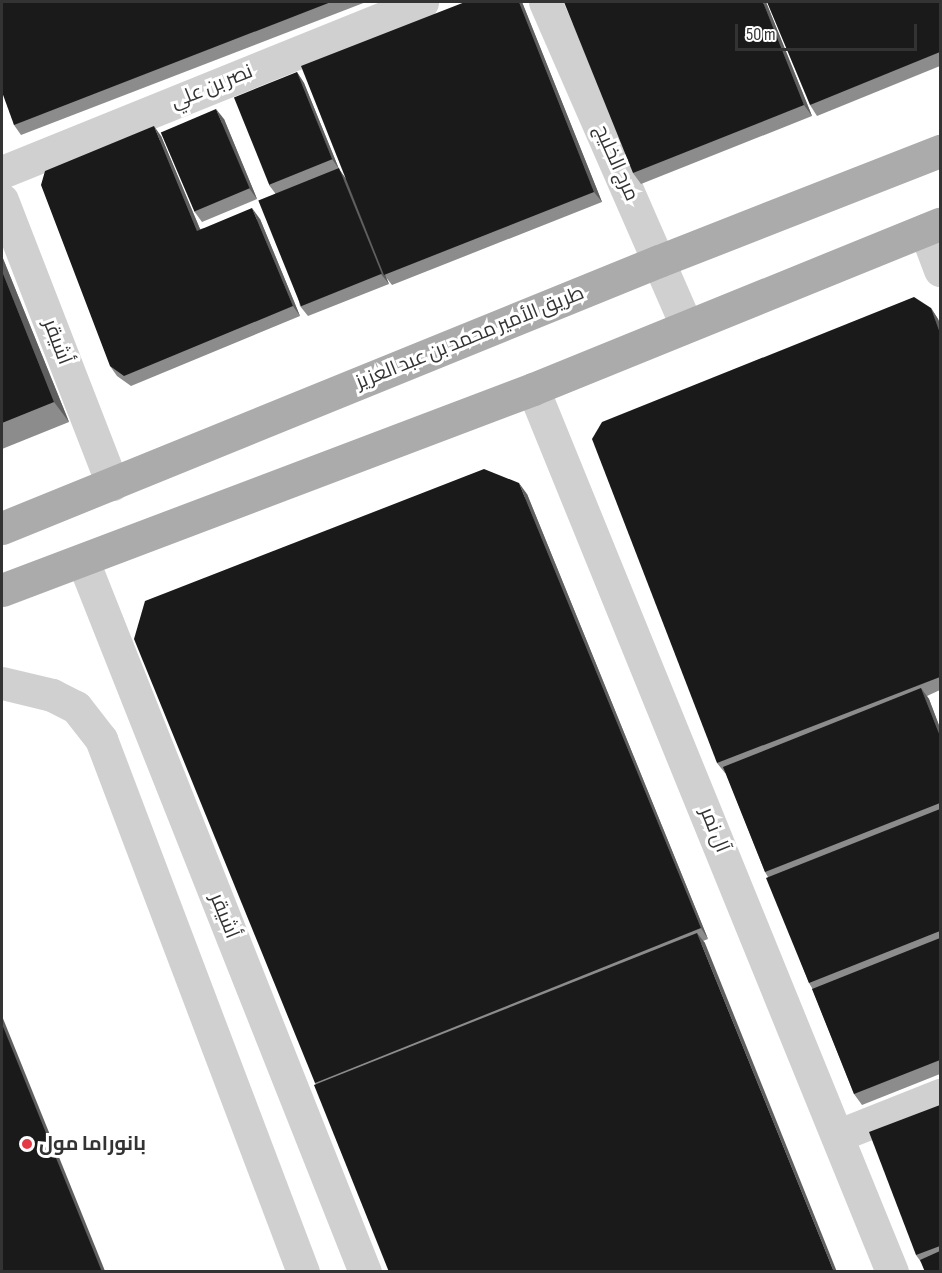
<!DOCTYPE html>
<html>
<head>
<meta charset="utf-8">
<style>
	body { margin:0 }
	#map { position:relative; width:942px; height:1273px; overflow:hidden; background:#fff; font-family:"Sofia Sans Condensed",Cairo,sans-serif }
	div>[style] { position:absolute }
	.minor>* { height:33px; margin:-16.5px; padding:0 16.5px; transform-origin:16.5px; border-radius:16.5px; background:#d0d0d0 }
	.major>* { height:33px; margin:-16.5px; padding:0 16.5px; transform-origin:16.5px; border-radius:16.5px; background:#ababab }
	.wall>* { inset:0; background:#8c8c8c }
	.shaded-wall>* { inset:0; background:#5f5f5f; transform-origin:0 0 }
	.building>* { inset:0; background:#1a1a1a; transform-origin:0 0 }
	.dots>* { width:16px; height:16px; translate:-50% -50%; box-sizing:border-box; border:3px solid #fff; border-radius:50% }
	span { translate:-50% -50%; white-space:nowrap; text-align:center; line-height:1.15; -webkit-text-stroke:6px #fff; paint-order:stroke }
	.street-label { font-size:20px; color:#333 }
	.poi-label { font-size:20px; color:#333; font-weight:700 }
	.left { translate:0 -50%; text-align:left }
	.frame { position:absolute; inset:0; border:3px solid #333; pointer-events:none }
	.scale { position:absolute; left:735px; top:24px; width:182px; height:27px; box-sizing:border-box; border:3px solid #333; border-top:0; padding-left:8px; font-size:18px; line-height:21px; white-space:nowrap; color:#333; -webkit-text-stroke:4px #fff; paint-order:stroke }
</style>
</head>
<body>
<div id="map">
	<div class="minor">
		<div style="left:545px;top:2px;width:352px;rotate:66.4deg"></div>
		<div style="left:2px;top:172px;width:453px;rotate:-22deg"></div>
		<div style="left:2px;top:200px;width:305px;rotate:68.8deg"></div>
		<div style="left:925px;top:230px;width:43px;rotate:69.4deg"></div>
		<div style="left:533px;top:389px;width:953px;rotate:67.87deg"></div>
		<div style="left:83px;top:561px;width:765px;rotate:68.37deg"></div>
		<div style="left:2px;top:683px;width:51px;rotate:13.5deg"></div>
		<div style="left:52px;top:695px;width:27px;rotate:27deg"></div>
		<div style="left:76px;top:707px;width:41px;rotate:52deg"></div>
		<div style="left:101px;top:739px;width:570px;rotate:69.24deg"></div>
		<div style="left:839px;top:1135px;width:109px;rotate:-21.6deg"></div>
	</div>
	<div class="major">
		<div style="left:2px;top:528px;width:709px;rotate:-22.12deg"></div>
		<div style="left:659px;top:261px;width:302px;rotate:-21.4deg"></div>
		<div style="left:2px;top:590px;width:568px;rotate:-20.73deg"></div>
		<div style="left:533px;top:389px;width:439px;rotate:-22.1deg"></div>
	</div>
	<div class="wall">
		<div style="clip-path:polygon(2px 2px,366px 2px,21px 135px,14px 125px)"></div>
		<div style="clip-path:polygon(465px 2px,522px 2px,602px 202px,392px 285px,385px 276px,389px 284px,308px 316px,300px 306px,275px 193px,269px 185px,297px 72px,304px 83px,339px 169px,346px 179px)"></div>
		<div style="clip-path:polygon(766px 2px,812px 116px,641px 184px,633px 173px)"></div>
		<div style="clip-path:polygon(940px 2px,940px 66px,817px 116px,810px 105px)"></div>
		<div style="clip-path:polygon(224px 119px,257px 199px,202px 222px,194px 211px)"></div>
		<div style="clip-path:polygon(161px 136px,200px 229px,260px 219px,300px 316px,131px 386px,117px 376px,110px 366px)"></div>
		<div style="clip-path:polygon(2px 256px,69px 422px,2px 449px)"></div>
		<div style="clip-path:polygon(931px 308px,938px 319px,940px 324px,940px 690px,927px 696px,929px 699px,940px 728px,940px 1074px,862px 1105px,854px 1094px,812px 988px,809px 983px,768px 877px,765px 872px,726px 773px,725px 773px,717px 763px)"></div>
		<div style="clip-path:polygon(527px 494px,708px 939px,703px 941px,705px 943px,316px 1085px,315px 1083px)"></div>
		<div style="clip-path:polygon(940px 1105px,940px 1272px,921px 1262px,916px 1255px)"></div>
	</div>
	<div class="shaded-wall">
		<div style="clip-path:polygon(519px 2px,522px 2px,602px 202px,594px 192px)"></div>
		<div style="clip-path:polygon(763px 2px,766px 2px,812px 116px,804px 105px)"></div>
		<div style="clip-path:polygon(297px 72px,304px 83px,339px 169px,346px 179px,389px 284px,381px 274px,339px 169px,332px 159px)"></div>
		<div style="clip-path:polygon(216px 109px,224px 119px,257px 199px,249px 188px)"></div>
		<div style="clip-path:polygon(154px 126px,161px 136px,205px 241px,197px 231px)"></div>
		<div style="clip-path:polygon(252px 208px,260px 219px,300px 316px,293px 306px)"></div>
		<div style="clip-path:polygon(2px 256px,69px 422px,54px 402px,2px 271px)"></div>
		<div style="clip-path:polygon(931px 308px,938px 319px,940px 324px,940px 333px)"></div>
		<div style="clip-path:polygon(519px 483px,527px 494px,708px 939px,701px 928px)"></div>
		<div style="clip-path:polygon(921px 688px,929px 699px,940px 728px,940px 736px)"></div>
		<div style="clip-path:polygon(697px 933px,705px 943px,837px 1272px,834px 1272px)"></div>
		<div style="left:2px;top:1016px;width:276px;height:8px;rotate:68deg"></div>
	</div>
	<div class="building">
		<div style="clip-path:polygon(2px 2px,331px 2px,14px 125px,2px 92px)"></div>
		<div style="clip-path:polygon(465px 2px,519px 2px,594px 192px,384px 275px,301px 66px)"></div>
		<div style="clip-path:polygon(564px 2px,763px 2px,804px 105px,633px 173px)"></div>
		<div style="clip-path:polygon(767px 2px,940px 2px,940px 52px,810px 105px)"></div>
		<div style="left:297px;top:72px;width:94px;height:68px;rotate:68deg"></div>
		<div style="left:216px;top:109px;width:86px;height:60px;rotate:67deg"></div>
		<div style="clip-path:polygon(154px 126px,197px 231px,252px 208px,293px 306px,124px 376px,110px 366px,41px 185px,45px 171px)"></div>
		<div style="left:339px;top:168px;width:114px;height:87px;rotate:68deg"></div>
		<div style="clip-path:polygon(2px 271px,54px 402px,2px 423px)"></div>
		<div style="clip-path:polygon(914px 297px,931px 308px,940px 333px,940px 677px,717px 763px,592px 439px,602px 422px)"></div>
		<div style="clip-path:polygon(484px 469px,519px 483px,701px 928px,315px 1083px,134px 639px,145px 601px)"></div>
		<div style="clip-path:polygon(921px 688px,940px 736px,940px 803px,765px 872px,723px 767px)"></div>
		<div style="clip-path:polygon(940px 809px,940px 931px,809px 983px,766px 878px)"></div>
		<div style="clip-path:polygon(697px 933px,834px 1272px,389px 1272px,314px 1085px)"></div>
		<div style="clip-path:polygon(940px 938px,940px 1060px,854px 1094px,812px 989px)"></div>
		<div style="clip-path:polygon(2px 1024px,102px 1272px,2px 1272px)"></div>
		<div style="clip-path:polygon(940px 1105px,940px 1246px,916px 1255px,869px 1132px)"></div>
		<div style="clip-path:polygon(940px 1251px,940px 1272px,925px 1272px,920px 1260px)"></div>
	</div>
	<div class="dots">
		<div style="left:27px;top:1144px;background:#e63946"></div>
	</div>
	<div class="street-label">
		<span style="left:212px;top:87px;rotate:-22deg">نصر بن علي</span>
		<span style="left:616px;top:163px;rotate:66deg">مرج الخليج</span>
		<span style="left:470px;top:338px;rotate:-22deg">طريق الأمير محمد بن عبد العزيز</span>
		<span style="left:57px;top:342px;rotate:69deg">أشيقر</span>
		<span style="left:714px;top:830px;rotate:68deg">آل نمر</span>
		<span style="left:224px;top:916px;rotate:68deg">أشيقر</span>
	</div>
	<div class="poi-label">
		<span class="left" style="left:39px;top:1144px">بانوراما مول</span>
	</div>
	<div class="frame"></div>
	<div class="scale">50 m</div>
</div>
</body>
</html>
